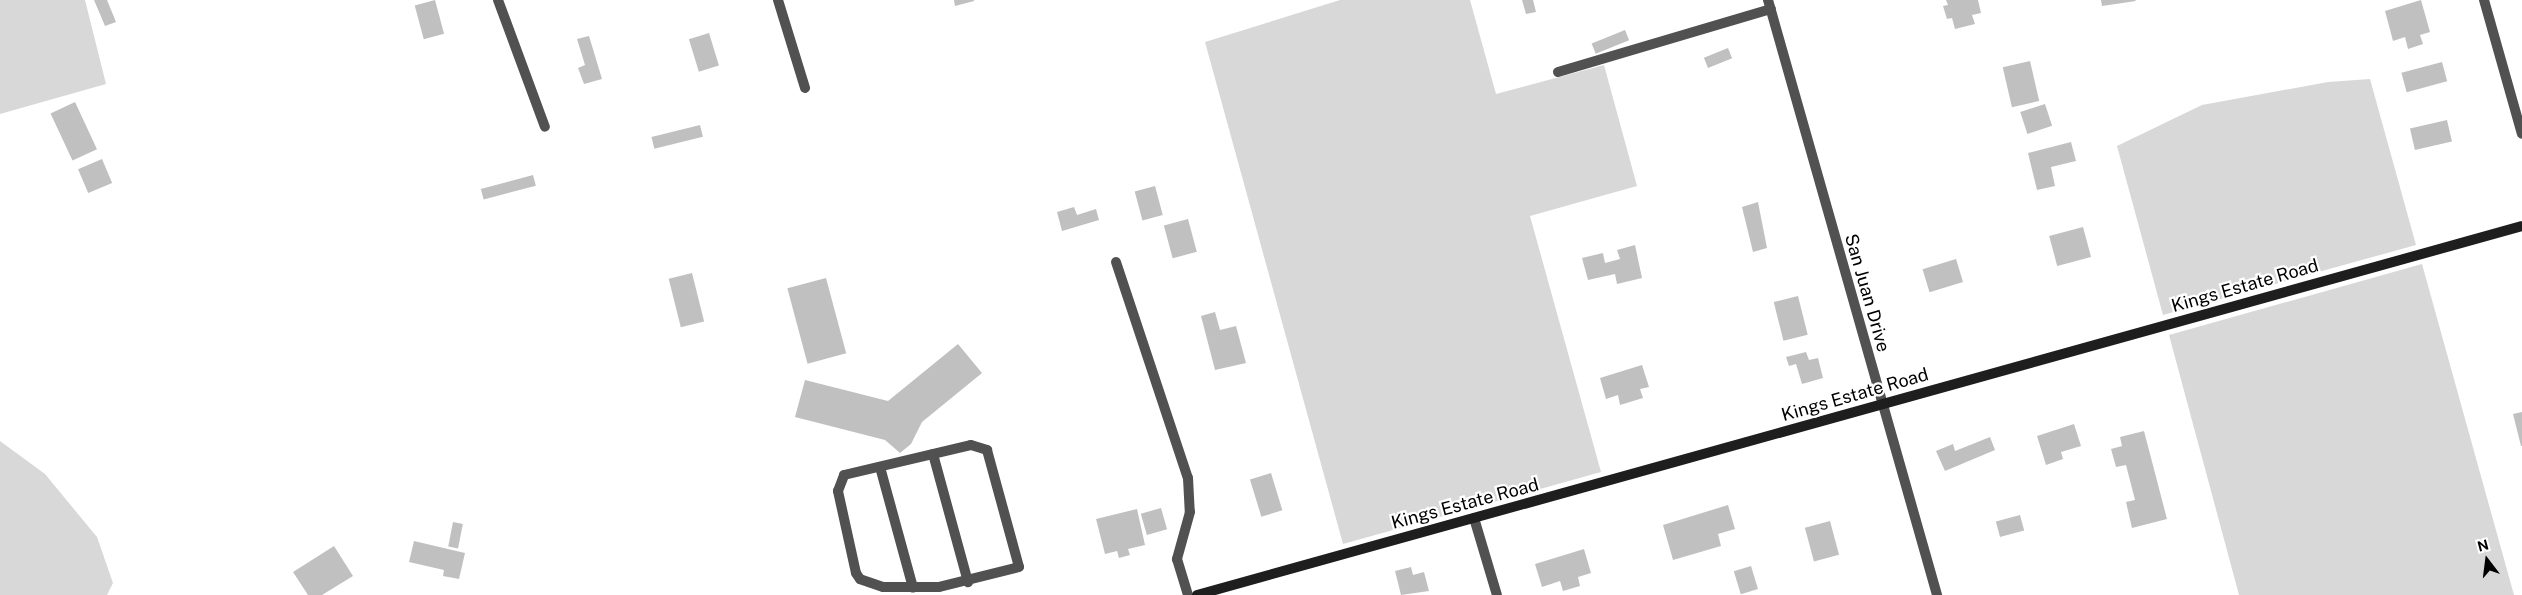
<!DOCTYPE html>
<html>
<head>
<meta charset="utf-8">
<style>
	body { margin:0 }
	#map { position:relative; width:2522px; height:595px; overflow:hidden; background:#fff; font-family:"Public Sans",sans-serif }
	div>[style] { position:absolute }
	.green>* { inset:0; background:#d8d8d8 }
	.building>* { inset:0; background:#c0c0c0; transform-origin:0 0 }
	.lane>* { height:10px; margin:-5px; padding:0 5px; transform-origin:5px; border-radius:5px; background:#515151 }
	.street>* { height:10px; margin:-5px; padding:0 5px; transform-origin:5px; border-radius:5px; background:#515151 }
	.secondary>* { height:10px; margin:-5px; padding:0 5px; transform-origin:5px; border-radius:5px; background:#1e1e1e }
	span { translate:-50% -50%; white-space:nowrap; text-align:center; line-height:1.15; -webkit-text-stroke:4.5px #fff; paint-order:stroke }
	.street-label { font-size:18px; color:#000 }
	.north { position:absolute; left:2462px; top:535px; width:50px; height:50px; -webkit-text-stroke:4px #fff; paint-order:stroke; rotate:345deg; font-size:14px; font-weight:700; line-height:20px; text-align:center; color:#000 }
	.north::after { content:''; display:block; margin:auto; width:18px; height:22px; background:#000; clip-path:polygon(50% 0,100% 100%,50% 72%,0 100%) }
</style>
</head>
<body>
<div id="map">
	<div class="green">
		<div style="clip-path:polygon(0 0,85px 0,106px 84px,0 114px)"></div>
		<div style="clip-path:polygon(1340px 0,1470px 0,1496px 94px,1604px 65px,1637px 186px,1530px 216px,1601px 472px,1343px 544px,1205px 42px)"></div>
		<div style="clip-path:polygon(2370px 79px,2416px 245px,2163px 315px,2117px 146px,2202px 105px,2328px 82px)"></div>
		<div style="clip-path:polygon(2422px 264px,2514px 595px,2239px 595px,2169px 335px)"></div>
		<div style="clip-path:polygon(0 441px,45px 474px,97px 537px,113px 583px,107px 595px,0 595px)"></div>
	</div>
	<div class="building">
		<div style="clip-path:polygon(94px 0,107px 0,116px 22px,105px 26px)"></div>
		<div style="left:435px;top:0;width:35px;height:21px;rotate:75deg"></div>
		<div style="clip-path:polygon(954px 0,974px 0,974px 1px,955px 6px)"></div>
		<div style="clip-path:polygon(1522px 0,1533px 0,1536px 12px,1526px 14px)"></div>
		<div style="clip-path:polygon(1946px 0,1978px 0,1981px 13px,1972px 15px,1975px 24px,1955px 29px,1952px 18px,1947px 19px,1943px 6px,1948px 5px)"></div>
		<div style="clip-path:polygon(2101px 0,2135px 0,2136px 1px,2102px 6px)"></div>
		<div style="clip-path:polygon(2421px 0,2430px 32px,2420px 35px,2423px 44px,2408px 49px,2405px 37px,2393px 41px,2385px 11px)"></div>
		<div style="left:1625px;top:30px;width:11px;height:36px;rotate:68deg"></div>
		<div style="left:709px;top:33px;width:34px;height:21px;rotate:73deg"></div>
		<div style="clip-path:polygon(589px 36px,602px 79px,584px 84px,578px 68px,585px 65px,577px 39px)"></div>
		<div style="left:1728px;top:48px;width:11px;height:26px;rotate:68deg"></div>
		<div style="left:2030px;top:61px;width:41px;height:28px;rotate:77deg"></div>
		<div style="left:2442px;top:62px;width:20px;height:42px;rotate:75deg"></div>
		<div style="left:75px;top:102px;width:52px;height:27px;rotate:65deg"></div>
		<div style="left:2045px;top:104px;width:23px;height:26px;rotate:72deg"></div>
		<div style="left:2447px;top:120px;width:22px;height:38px;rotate:77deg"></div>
		<div style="left:700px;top:125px;width:12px;height:50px;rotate:76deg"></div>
		<div style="clip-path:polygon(2071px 142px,2076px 161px,2051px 167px,2055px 186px,2037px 190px,2028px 153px)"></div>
		<div style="left:102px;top:159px;width:26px;height:26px;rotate:67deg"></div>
		<div style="left:533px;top:175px;width:11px;height:54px;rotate:75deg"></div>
		<div style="left:1155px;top:186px;width:30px;height:21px;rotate:75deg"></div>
		<div style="clip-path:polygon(1758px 202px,1767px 248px,1753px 252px,1742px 207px)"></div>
		<div style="clip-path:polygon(1074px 207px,1077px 215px,1096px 209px,1099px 220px,1062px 231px,1057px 212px)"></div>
		<div style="left:1188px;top:219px;width:34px;height:25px;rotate:75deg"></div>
		<div style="left:2083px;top:227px;width:31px;height:35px;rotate:75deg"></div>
		<div style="clip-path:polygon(1635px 245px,1642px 278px,1617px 284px,1615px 274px,1588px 280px,1582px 258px,1603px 253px,1605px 263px,1620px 259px,1617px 250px)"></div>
		<div style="left:1956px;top:259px;width:24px;height:35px;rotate:73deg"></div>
		<div style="left:692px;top:273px;width:50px;height:24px;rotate:76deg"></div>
		<div style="left:826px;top:278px;width:78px;height:40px;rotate:75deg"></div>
		<div style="left:1798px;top:296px;width:40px;height:25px;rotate:76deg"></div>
		<div style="clip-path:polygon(1215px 312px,1220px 330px,1236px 326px,1246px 363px,1215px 370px,1201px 316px)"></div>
		<div style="clip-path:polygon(958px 344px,982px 373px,922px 422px,911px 444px,900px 453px,885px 440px,795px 417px,805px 380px,888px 401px)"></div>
		<div style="clip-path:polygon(1806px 352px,1809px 360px,1818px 358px,1823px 378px,1802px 384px,1796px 364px,1789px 366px,1786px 357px)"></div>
		<div style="clip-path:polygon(1642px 365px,1649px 387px,1640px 389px,1643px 398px,1620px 405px,1618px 395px,1606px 399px,1600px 378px)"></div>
		<div style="clip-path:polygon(2522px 412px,2522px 446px,2521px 446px,2513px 414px)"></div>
		<div style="clip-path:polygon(2074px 424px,2081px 446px,2061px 452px,2063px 459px,2046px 465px,2037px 436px)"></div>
		<div style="clip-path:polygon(2144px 431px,2167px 519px,2132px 528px,2126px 502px,2135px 500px,2126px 465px,2116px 467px,2111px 449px,2122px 446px,2120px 437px)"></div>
		<div style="clip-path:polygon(1990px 437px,1995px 450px,1945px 471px,1936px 451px,1953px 444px,1955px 451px)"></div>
		<div style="left:1271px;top:473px;width:39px;height:22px;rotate:73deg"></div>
		<div style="clip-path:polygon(1728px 505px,1735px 529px,1718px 534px,1721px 546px,1673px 560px,1663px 525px)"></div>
		<div style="left:1161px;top:508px;width:22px;height:21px;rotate:74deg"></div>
		<div style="clip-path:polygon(1137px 509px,1145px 545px,1128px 549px,1130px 555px,1119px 558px,1117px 551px,1105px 554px,1096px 519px)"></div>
		<div style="left:2020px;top:515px;width:16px;height:25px;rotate:75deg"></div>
		<div style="left:1830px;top:521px;width:35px;height:26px;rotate:75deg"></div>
		<div style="left:453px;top:522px;width:10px;height:25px;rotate:11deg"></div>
		<div style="clip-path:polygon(414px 541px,465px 553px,459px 579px,443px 576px,444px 570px,409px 562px)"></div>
		<div style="clip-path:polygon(334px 546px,353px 576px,322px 595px,308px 595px,293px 572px)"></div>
		<div style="clip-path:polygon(1584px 549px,1591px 573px,1578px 577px,1580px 586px,1563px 591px,1560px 581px,1542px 587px,1535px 564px)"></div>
		<div style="left:1751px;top:566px;width:24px;height:18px;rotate:73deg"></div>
		<div style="clip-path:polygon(1411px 567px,1413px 575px,1424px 572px,1429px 591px,1401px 595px,1395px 571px)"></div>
	</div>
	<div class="lane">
		<div style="left:498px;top:0;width:135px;rotate:69.7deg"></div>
		<div style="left:1558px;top:72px;width:222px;rotate:-16.5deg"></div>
		<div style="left:1116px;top:262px;width:228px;rotate:71.6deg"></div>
		<div style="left:1188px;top:478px;width:34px;rotate:87deg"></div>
		<div style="left:1190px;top:512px;width:49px;rotate:105.5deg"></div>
		<div style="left:1177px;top:559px;width:38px;rotate:73deg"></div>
		<div style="left:971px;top:445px;width:17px;rotate:17deg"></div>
		<div style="left:987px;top:450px;width:121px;rotate:74.7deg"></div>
		<div style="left:1019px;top:567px;width:82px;rotate:166deg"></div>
		<div style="left:939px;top:587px;width:56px;rotate:180deg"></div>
		<div style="left:883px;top:587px;width:24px;rotate:-161deg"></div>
		<div style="left:860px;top:579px;width:7px;rotate:-124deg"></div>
		<div style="left:856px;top:573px;width:84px;rotate:-102.4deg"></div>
		<div style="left:838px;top:491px;width:17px;rotate:-69deg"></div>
		<div style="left:844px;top:475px;width:130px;rotate:-13.3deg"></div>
		<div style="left:933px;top:454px;width:133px;rotate:74.7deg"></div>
		<div style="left:880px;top:467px;width:125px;rotate:74.7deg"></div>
	</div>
	<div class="street">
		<div style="left:778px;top:0;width:92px;rotate:72.9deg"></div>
		<div style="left:1768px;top:0;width:619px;rotate:74.14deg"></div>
		<div style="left:2484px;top:0;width:139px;rotate:74.2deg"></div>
		<div style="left:1474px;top:518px;width:80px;rotate:73.4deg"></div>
	</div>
	<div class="secondary">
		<div style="left:1197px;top:595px;width:1375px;rotate:-15.56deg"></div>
	</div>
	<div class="street-label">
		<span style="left:2245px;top:286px;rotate:-16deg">Kings Estate Road</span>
		<span style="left:1867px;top:293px;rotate:74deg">San Juan Drive</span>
		<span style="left:1855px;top:395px;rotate:-16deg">Kings Estate Road</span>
		<span style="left:1465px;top:504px;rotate:-15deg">Kings Estate Road</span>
	</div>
	<div class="north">N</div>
</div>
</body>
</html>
